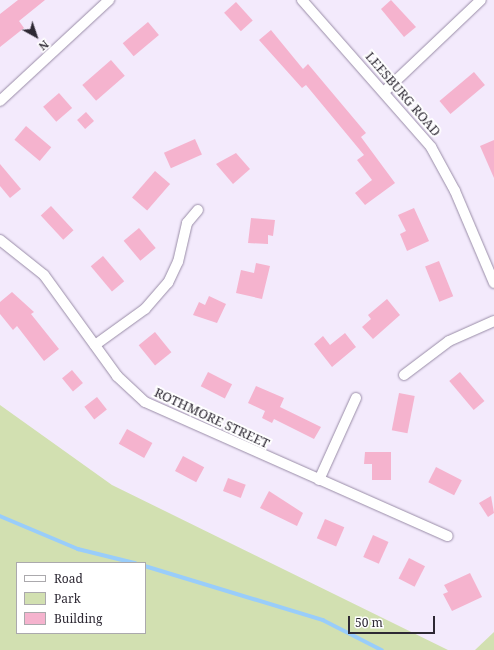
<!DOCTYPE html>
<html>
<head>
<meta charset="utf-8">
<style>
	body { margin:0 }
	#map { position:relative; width:494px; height:650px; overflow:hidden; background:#f3eafc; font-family:"Noto Serif",serif }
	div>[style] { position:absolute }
	.green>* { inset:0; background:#d2e0b1 }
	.stream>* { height:3.5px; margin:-1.75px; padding:0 1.75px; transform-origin:1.75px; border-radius:1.75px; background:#99cdfa }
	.building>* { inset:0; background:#f5b3ce; transform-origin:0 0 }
	.roads { filter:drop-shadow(0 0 1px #998ca7) drop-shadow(0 0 1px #998ca7) }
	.street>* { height:10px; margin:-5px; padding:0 5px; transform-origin:5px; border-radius:5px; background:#fff }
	span { translate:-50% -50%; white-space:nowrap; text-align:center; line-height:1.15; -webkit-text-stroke:4px #fff; paint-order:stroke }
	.street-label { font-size:13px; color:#2d2833 }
	.legend { position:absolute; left:16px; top:562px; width:130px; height:72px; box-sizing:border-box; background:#fff; border:1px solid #aba9ad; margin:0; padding:5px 7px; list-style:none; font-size:12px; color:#2d2833 }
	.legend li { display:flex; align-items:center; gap:8px; height:20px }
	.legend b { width:20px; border:1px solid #aba9ad }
	.north { position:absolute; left:16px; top:16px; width:40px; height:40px; -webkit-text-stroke:3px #fff; paint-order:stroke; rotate:140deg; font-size:11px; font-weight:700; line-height:16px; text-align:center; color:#2d2833 }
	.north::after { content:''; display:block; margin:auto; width:14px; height:18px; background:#2d2833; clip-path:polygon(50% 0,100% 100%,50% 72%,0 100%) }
	.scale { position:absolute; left:348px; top:616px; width:87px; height:18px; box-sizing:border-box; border:2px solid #2d2833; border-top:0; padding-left:5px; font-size:12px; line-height:14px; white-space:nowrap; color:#2d2833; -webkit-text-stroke:3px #fff; paint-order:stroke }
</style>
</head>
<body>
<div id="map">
	<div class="green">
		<div style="clip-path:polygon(evenodd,0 405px,112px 485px,448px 650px,0 650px,0 405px,17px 563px,145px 563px,145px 633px,17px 633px,17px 563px)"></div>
		<div style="clip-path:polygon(494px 632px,494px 650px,475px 650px)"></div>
	</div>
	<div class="stream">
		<div style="left:0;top:516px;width:85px;rotate:22.9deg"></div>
		<div style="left:78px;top:549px;width:59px;rotate:13.8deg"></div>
		<div style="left:145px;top:566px;width:186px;rotate:16.9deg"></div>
		<div style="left:323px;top:620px;width:66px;rotate:27deg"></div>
	</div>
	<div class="building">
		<div style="clip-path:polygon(18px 0,45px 0,19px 21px,24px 28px,0 47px,0 14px)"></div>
		<div style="clip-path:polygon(391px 0,416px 27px,404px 37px,381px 9px)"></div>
		<div style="left:236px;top:2px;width:25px;height:16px;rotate:48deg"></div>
		<div style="left:148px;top:22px;width:17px;height:33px;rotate:50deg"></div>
		<div style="clip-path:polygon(271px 30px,303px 69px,308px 64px,366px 133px,361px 137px,395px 183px,365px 205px,355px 193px,372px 180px,357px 160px,364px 155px,306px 85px,302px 88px,259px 40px)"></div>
		<div style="left:111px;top:60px;width:21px;height:38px;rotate:49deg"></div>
		<div style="left:474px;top:72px;width:17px;height:45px;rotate:50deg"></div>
		<div style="left:59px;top:93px;width:20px;height:21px;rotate:49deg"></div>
		<div style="left:86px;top:112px;width:12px;height:12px;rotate:48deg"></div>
		<div style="left:26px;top:126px;width:33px;height:18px;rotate:40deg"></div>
		<div style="left:195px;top:139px;width:17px;height:34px;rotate:66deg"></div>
		<div style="clip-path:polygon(494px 140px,494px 178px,480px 146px)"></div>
		<div style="clip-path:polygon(236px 153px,250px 169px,233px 184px,216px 164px)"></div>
		<div style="clip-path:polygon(0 164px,21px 189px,10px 198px,0 186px)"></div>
		<div style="left:155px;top:171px;width:20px;height:35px;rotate:41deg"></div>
		<div style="left:51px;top:206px;width:33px;height:14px;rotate:47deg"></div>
		<div style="clip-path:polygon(414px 208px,429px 241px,407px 251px,400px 234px,406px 231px,398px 215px)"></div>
		<div style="clip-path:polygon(251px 218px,275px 220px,273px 236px,268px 235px,268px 244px,248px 243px)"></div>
		<div style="left:139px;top:228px;width:26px;height:20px;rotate:50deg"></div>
		<div style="left:103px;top:256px;width:33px;height:16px;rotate:50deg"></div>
		<div style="left:439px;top:261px;width:38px;height:15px;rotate:68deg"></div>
		<div style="clip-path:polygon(256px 263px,270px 266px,262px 299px,236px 293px,241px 270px,254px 273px)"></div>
		<div style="clip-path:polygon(12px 292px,34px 312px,31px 314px,59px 349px,44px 361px,17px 326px,13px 330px,0 314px,0 302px)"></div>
		<div style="clip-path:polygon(209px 296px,226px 304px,217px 323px,193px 315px,199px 302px,205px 305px)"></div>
		<div style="clip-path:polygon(387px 299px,400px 315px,373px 339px,362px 327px,371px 319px,368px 315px)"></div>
		<div style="left:155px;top:332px;width:26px;height:21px;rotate:51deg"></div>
		<div style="clip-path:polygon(345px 333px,356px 347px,332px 367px,314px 344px,323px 336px,330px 345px)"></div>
		<div style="left:72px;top:370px;width:17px;height:13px;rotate:50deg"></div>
		<div style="left:208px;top:372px;width:27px;height:16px;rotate:27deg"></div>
		<div style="left:460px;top:372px;width:38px;height:14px;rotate:50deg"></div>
		<div style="clip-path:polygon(256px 386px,284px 398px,280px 407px,321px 427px,314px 439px,274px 419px,272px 423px,262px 418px,265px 411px,248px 403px)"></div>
		<div style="left:399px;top:393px;width:16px;height:38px;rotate:11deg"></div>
		<div style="left:97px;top:397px;width:16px;height:16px;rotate:52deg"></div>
		<div style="left:127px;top:429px;width:29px;height:17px;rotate:29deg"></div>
		<div style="clip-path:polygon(365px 452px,391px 452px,391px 480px,372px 480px,372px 464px,364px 464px)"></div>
		<div style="left:183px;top:456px;width:24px;height:17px;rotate:28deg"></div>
		<div style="left:436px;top:467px;width:29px;height:17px;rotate:27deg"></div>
		<div style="left:228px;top:478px;width:19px;height:14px;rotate:21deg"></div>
		<div style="clip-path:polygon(269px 491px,303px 513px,297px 526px,260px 508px)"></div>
		<div style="clip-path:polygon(491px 496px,494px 513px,488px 517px,479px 503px)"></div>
		<div style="left:325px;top:519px;width:21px;height:21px;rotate:23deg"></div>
		<div style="left:373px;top:535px;width:17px;height:24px;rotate:24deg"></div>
		<div style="left:409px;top:558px;width:18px;height:23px;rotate:27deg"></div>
		<div style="clip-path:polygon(470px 573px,482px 597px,452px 611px,443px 594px,448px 592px,444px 585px)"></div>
	</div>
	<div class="roads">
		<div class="street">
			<div style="left:302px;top:0;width:196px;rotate:48.7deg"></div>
			<div style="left:431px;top:147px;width:50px;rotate:61.4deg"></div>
			<div style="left:455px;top:191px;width:100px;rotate:67deg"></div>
			<div style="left:385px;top:91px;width:132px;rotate:-43.5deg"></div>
			<div style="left:0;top:101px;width:149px;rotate:-42.8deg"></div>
			<div style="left:0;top:240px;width:56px;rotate:38.5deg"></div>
			<div style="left:44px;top:275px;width:125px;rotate:54.1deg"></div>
			<div style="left:117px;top:376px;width:38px;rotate:43deg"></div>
			<div style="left:145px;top:402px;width:331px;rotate:23.9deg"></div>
			<div style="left:95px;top:345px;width:62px;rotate:-35.8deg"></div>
			<div style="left:145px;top:309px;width:35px;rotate:-49deg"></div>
			<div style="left:168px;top:283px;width:23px;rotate:-65deg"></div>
			<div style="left:178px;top:262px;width:40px;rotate:-77deg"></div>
			<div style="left:187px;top:223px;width:17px;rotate:-50deg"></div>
			<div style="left:404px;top:375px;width:56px;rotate:-37.1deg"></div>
			<div style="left:449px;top:341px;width:49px;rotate:-24deg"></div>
			<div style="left:319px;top:480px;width:90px;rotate:-65.7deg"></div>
		</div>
	</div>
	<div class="street-label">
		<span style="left:403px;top:94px;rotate:49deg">LEESBURG ROAD</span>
		<span style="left:212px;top:418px;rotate:25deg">ROTHMORE STREET</span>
	</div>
	<ul class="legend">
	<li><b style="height:5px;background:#fff"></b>Road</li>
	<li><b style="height:11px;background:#d2e0b1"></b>Park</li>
	<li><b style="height:11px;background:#f5b3ce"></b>Building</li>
	</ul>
	<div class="north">N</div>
	<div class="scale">50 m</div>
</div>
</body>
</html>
